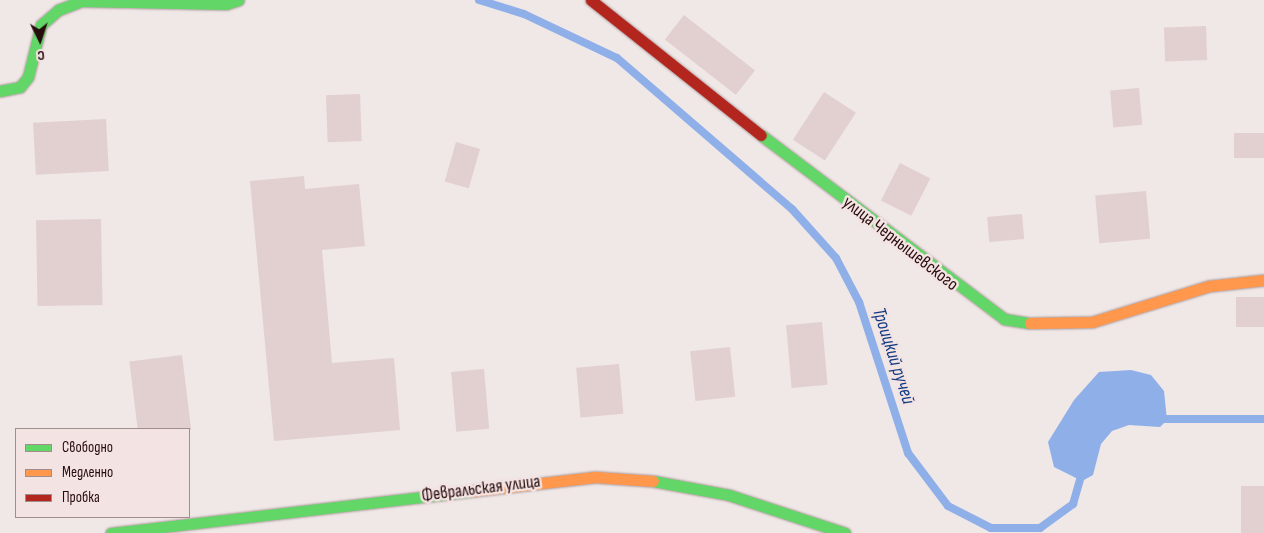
<!DOCTYPE html>
<html>
<head>
<meta charset="utf-8">
<style>
	body { margin:0 }
	#map { position:relative; width:1264px; height:533px; overflow:hidden; background:#f0e7e7; font-family:"Sofia Sans Condensed",sans-serif }
	div>[style] { position:absolute }
	.water>* { inset:0; background:#8fafe9 }
	.stream>* { height:8px; margin:-4px; padding:0 4px; transform-origin:4px; border-radius:4px; background:#8fafe9 }
	.building>* { inset:0; background:#e1d0cf; transform-origin:0 0 }
	.roads { filter:drop-shadow(0 0 1px #af9e9e) drop-shadow(0 0 1px #af9e9e) }
	.fast>* { height:11px; margin:-5.5px; padding:0 5.5px; transform-origin:5.5px; border-radius:5.5px; background:#63d668 }
	.slow>* { height:11px; margin:-5.5px; padding:0 5.5px; transform-origin:5.5px; border-radius:5.5px; background:#ff974d }
	.jam>* { height:11px; margin:-5.5px; padding:0 5.5px; transform-origin:5.5px; border-radius:5.5px; background:#b3261e }
	span { translate:-50% -50%; white-space:nowrap; text-align:center; line-height:1.15; -webkit-text-stroke:5px #f4e3e3; paint-order:stroke }
	.street-label { font-size:18px; color:#270c0d }
	.water-label { font-size:19px; color:#113c85; font-style:italic }
	.legend { position:absolute; left:15px; top:428px; width:175px; height:90px; box-sizing:border-box; background:#f4e3e3; border:1px solid #a28d8d; margin:0; padding:6px 9px; list-style:none; font-size:15px; color:#270c0d }
	.legend li { display:flex; align-items:center; gap:10px; height:25px }
	.legend b { width:25px; border:1px solid #a28d8d }
	.north { position:absolute; left:15px; top:15px; width:50px; height:50px; -webkit-text-stroke:4px #f4e3e3; paint-order:stroke; rotate:176deg; font-size:14px; font-weight:700; line-height:20px; text-align:center; color:#270c0d }
	.north::after { content:''; display:block; margin:auto; width:18px; height:22px; background:#270c0d; clip-path:polygon(50% 0,100% 100%,50% 72%,0 100%) }
</style>
</head>
<body>
<div id="map">
	<div class="water">
		<div style="clip-path:polygon(1131px 370px,1151px 375px,1164px 391px,1167px 420px,1160px 427px,1129px 425px,1112px 431px,1101px 444px,1093px 475px,1082px 481px,1054px 467px,1048px 442px,1074px 400px,1099px 372px)"></div>
	</div>
	<div class="stream">
		<div style="left:479px;top:0;width:47px;rotate:17.3deg"></div>
		<div style="left:524px;top:14px;width:103px;rotate:25.3deg"></div>
		<div style="left:617px;top:58px;width:231px;rotate:40.8deg"></div>
		<div style="left:792px;top:209px;width:66px;rotate:48.1deg"></div>
		<div style="left:836px;top:258px;width:50px;rotate:62.4deg"></div>
		<div style="left:859px;top:302px;width:159px;rotate:72deg"></div>
		<div style="left:908px;top:453px;width:66px;rotate:53deg"></div>
		<div style="left:948px;top:506px;width:48px;rotate:27.1deg"></div>
		<div style="left:991px;top:528px;width:49px"></div>
		<div style="left:1040px;top:528px;width:41px;rotate:-36deg"></div>
		<div style="left:1073px;top:504px;width:33px;rotate:-74deg"></div>
		<div style="left:1158px;top:419px;width:106px"></div>
	</div>
	<div class="building">
		<div style="left:684px;top:15px;width:90px;height:31px;rotate:38deg"></div>
		<div style="left:1206px;top:26px;width:34px;height:42px;rotate:88deg"></div>
		<div style="left:1139px;top:88px;width:37px;height:29px;rotate:85deg"></div>
		<div style="left:824px;top:92px;width:38px;height:57px;rotate:33deg"></div>
		<div style="left:360px;top:94px;width:47px;height:34px;rotate:88deg"></div>
		<div style="left:106px;top:119px;width:52px;height:73px;rotate:87deg"></div>
		<div style="left:1264px;top:133px;width:25px;height:30px;rotate:90deg"></div>
		<div style="left:456px;top:142px;width:25px;height:41px;rotate:16deg"></div>
		<div style="left:900px;top:163px;width:34px;height:42px;rotate:27deg"></div>
		<div style="clip-path:polygon(304px 176px,305px 189px,359px 184px,365px 246px,322px 250px,332px 363px,394px 358px,400px 430px,274px 441px,250px 181px)"></div>
		<div style="left:1146px;top:191px;width:48px;height:51px;rotate:85deg"></div>
		<div style="left:1022px;top:214px;width:25px;height:35px;rotate:85deg"></div>
		<div style="left:101px;top:219px;width:86px;height:65px;rotate:89deg"></div>
		<div style="left:1264px;top:297px;width:30px;height:28px;rotate:90deg"></div>
		<div style="left:822px;top:322px;width:63px;height:36px;rotate:85deg"></div>
		<div style="left:730px;top:347px;width:50px;height:40px;rotate:84deg"></div>
		<div style="left:182px;top:355px;width:75px;height:53px;rotate:83deg"></div>
		<div style="left:619px;top:364px;width:50px;height:43px;rotate:85deg"></div>
		<div style="left:484px;top:369px;width:60px;height:33px;rotate:85deg"></div>
		<div style="left:1241px;top:486px;width:23px;height:47px"></div>
	</div>
	<div class="roads">
		<div class="fast">
			<div style="left:0;top:91px;width:20px;rotate:-11deg"></div>
			<div style="left:20px;top:87px;width:13px;rotate:-51deg"></div>
			<div style="left:28px;top:77px;width:54px;rotate:-76deg"></div>
			<div style="left:41px;top:25px;width:23px;rotate:-41deg"></div>
			<div style="left:58px;top:10px;width:25px;rotate:-21deg"></div>
			<div style="left:81px;top:1px;width:145px;rotate:1.2deg"></div>
			<div style="left:226px;top:4px;width:13px;rotate:-18deg"></div>
			<div style="left:761px;top:135px;width:305px;rotate:37.1deg"></div>
			<div style="left:1004px;top:319px;width:26px;rotate:9deg"></div>
			<div style="left:653px;top:481px;width:77px;rotate:10.4deg"></div>
			<div style="left:729px;top:495px;width:122px;rotate:18.1deg"></div>
			<div style="left:111px;top:533px;width:363px;rotate:-6.6deg"></div>
		</div>
		<div class="slow">
			<div style="left:1030px;top:323px;width:62px;rotate:-0.9deg"></div>
			<div style="left:1092px;top:322px;width:122px;rotate:-17.1deg"></div>
			<div style="left:1209px;top:286px;width:55px;rotate:-6.2deg"></div>
			<div style="left:472px;top:491px;width:124px;rotate:-6.5deg"></div>
			<div style="left:595px;top:477px;width:58px;rotate:3.9deg"></div>
		</div>
		<div class="jam">
			<div style="left:591px;top:0;width:217px;rotate:38.5deg"></div>
		</div>
	</div>
	<div class="street-label">
		<span style="left:900px;top:244px;rotate:38deg">улица Чернышевского</span>
		<span style="left:481px;top:489px;rotate:-7deg">Февральская улица</span>
	</div>
	<div class="water-label">
		<span style="left:893px;top:356px;rotate:72deg">Троицкий ручей</span>
	</div>
	<ul class="legend">
	<li><b style="height:6px;background:#63d668"></b>Свободно</li>
	<li><b style="height:6px;background:#ff974d"></b>Медленно</li>
	<li><b style="height:6px;background:#b3261e"></b>Пробка</li>
	</ul>
	<div class="north">С</div>
</div>
</body>
</html>
